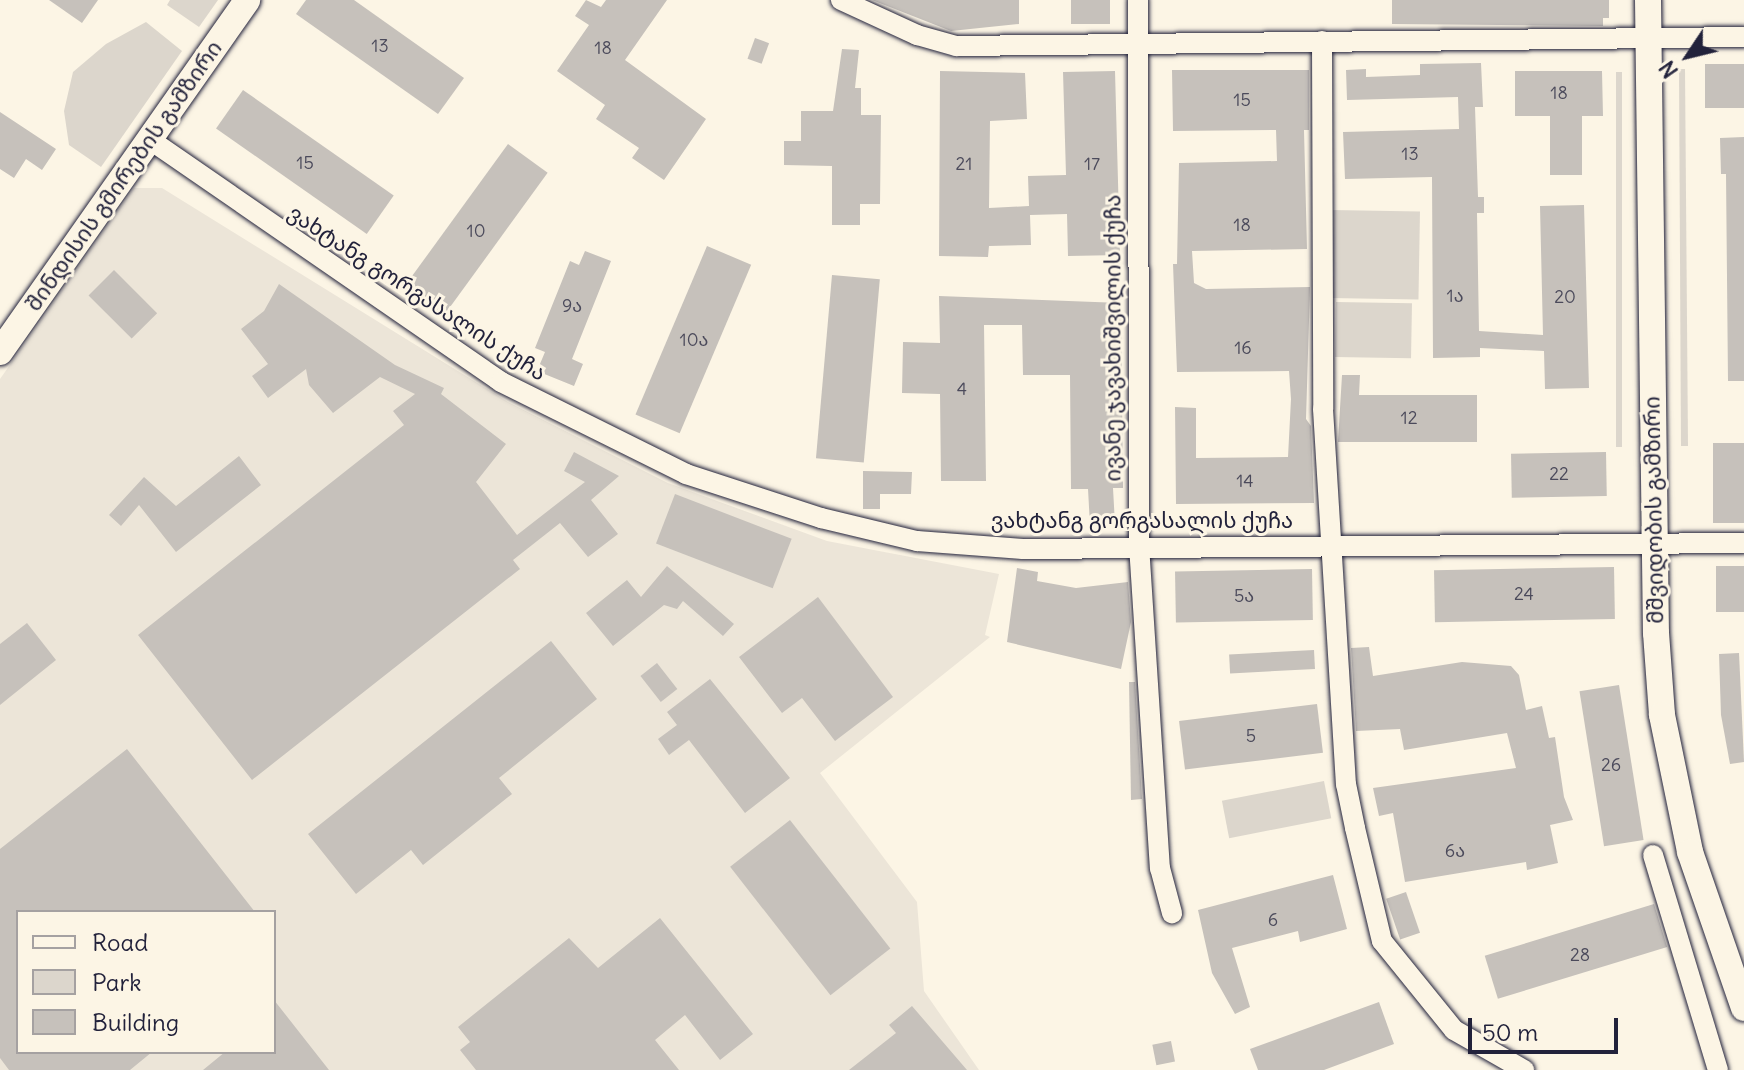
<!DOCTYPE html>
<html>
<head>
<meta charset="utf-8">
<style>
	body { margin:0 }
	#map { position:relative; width:1744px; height:1070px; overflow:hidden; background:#fcf5e5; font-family:Delius,"Noto Sans Georgian",sans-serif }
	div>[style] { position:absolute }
	.built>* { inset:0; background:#ece5d8 }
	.green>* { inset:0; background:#dcd6cc; transform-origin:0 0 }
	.building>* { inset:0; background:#c6c1bb; transform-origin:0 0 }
	.roads { filter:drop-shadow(0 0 2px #22223b) drop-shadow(0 0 2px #22223b) }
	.minor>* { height:20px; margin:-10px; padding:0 10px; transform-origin:10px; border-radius:10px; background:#fcf5e5 }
	.major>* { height:26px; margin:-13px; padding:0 13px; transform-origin:13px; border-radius:13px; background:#fcf5e5 }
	span { translate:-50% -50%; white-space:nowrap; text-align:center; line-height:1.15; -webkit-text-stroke:6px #fcf5e5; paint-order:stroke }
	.number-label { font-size:18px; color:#4b4a5b }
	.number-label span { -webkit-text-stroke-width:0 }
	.street-label { font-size:22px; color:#22223b }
	.legend { position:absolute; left:16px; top:910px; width:260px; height:144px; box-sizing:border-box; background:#fcf5e5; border:2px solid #a5a1a1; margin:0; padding:10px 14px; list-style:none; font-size:24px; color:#22223b }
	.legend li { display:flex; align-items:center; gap:16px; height:40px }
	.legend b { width:40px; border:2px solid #a5a1a1 }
	.north { position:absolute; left:1648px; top:16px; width:80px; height:80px; -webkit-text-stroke:6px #fcf5e5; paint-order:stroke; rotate:235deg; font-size:22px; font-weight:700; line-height:32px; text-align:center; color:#22223b }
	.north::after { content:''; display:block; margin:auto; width:28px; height:36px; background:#22223b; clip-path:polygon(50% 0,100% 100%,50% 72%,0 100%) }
	.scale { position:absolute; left:1468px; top:1018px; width:150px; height:36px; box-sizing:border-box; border:4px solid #22223b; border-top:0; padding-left:10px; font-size:24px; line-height:28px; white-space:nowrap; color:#22223b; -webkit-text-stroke:6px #fcf5e5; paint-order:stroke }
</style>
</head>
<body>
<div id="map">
	<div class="built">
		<div style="clip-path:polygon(evenodd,134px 188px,162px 188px,508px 402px,668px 483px,827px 541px,999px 574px,985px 635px,990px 637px,820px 773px,917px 902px,924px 991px,979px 1070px,0 1070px,0 379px,134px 188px,18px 912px,274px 912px,274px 1052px,18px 1052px,18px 912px)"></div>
	</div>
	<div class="green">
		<div style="clip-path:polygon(170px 0,218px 0,199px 27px,167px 5px)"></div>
		<div style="clip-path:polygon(146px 22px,182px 51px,101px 167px,69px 145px,64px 111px,73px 72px,106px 44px)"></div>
		<div style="clip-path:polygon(1679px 69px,1685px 69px,1688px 446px,1681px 446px)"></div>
		<div style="left:1616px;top:72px;width:6px;height:375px"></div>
		<div style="left:1331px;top:210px;width:89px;height:88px;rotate:1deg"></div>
		<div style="left:1336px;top:302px;width:76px;height:55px;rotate:1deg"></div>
		<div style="left:1324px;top:781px;width:38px;height:104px;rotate:79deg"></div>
	</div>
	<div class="building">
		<div style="clip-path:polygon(49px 0,98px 0,82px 23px)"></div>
		<div style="clip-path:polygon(306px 0,354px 0,464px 78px,438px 114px,296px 14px)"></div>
		<div style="clip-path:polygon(586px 0,601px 7px,606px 0,667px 0,625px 60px,706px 119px,664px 180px,632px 158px,639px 148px,596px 119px,605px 105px,557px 71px,589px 25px,575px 16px)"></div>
		<div style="clip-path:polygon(872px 0,1019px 0,1019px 24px,951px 31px)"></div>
		<div style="left:1071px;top:0;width:39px;height:24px"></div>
		<div style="clip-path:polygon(1392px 0,1609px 0,1609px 18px,1603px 18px,1603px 26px,1392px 24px)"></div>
		<div style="left:755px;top:38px;width:15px;height:22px;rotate:20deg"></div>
		<div style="clip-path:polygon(842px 49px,859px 50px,855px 88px,861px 88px,861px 115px,881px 115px,880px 204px,860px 204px,860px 225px,832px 225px,832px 166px,784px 165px,784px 141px,801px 141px,801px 111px,833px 111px)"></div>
		<div style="clip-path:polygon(1481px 63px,1483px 107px,1475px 107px,1478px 197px,1484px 197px,1484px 213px,1477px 213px,1479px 331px,1543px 335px,1540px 206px,1584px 205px,1589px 388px,1545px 389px,1544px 351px,1480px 348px,1480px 357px,1433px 358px,1432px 177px,1345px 179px,1343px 132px,1459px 129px,1458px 97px,1347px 100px,1346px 70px,1366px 69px,1366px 77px,1420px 75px,1420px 64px)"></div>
		<div style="left:1705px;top:64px;width:39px;height:44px"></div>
		<div style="clip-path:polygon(1172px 70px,1309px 70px,1309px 130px,1304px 130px,1307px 249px,1192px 251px,1194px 283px,1206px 289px,1310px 287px,1306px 419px,1311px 426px,1314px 503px,1176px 504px,1175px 407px,1196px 408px,1196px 458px,1288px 457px,1291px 399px,1289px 371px,1177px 372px,1173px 264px,1177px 264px,1179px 163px,1277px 161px,1276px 130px,1173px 131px)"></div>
		<div style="clip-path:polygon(940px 71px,1025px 73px,1027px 119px,990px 121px,989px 208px,1029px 206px,1028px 176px,1066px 175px,1063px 72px,1115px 71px,1120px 255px,1068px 256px,1067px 214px,1030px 215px,1031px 245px,989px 246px,988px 257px,939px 256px)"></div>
		<div style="clip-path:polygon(1515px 71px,1602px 71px,1603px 116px,1582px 116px,1582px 175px,1550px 175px,1550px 116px,1515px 116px)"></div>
		<div style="left:243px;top:90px;width:184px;height:47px;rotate:35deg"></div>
		<div style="clip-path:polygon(0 112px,56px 149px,42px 170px,26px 159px,14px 178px,0 169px)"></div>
		<div style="clip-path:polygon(1744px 137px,1744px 381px,1728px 381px,1726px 174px,1721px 174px,1720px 138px)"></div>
		<div style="left:508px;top:144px;width:49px;height:179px;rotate:36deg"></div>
		<div style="left:707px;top:246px;width:48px;height:183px;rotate:23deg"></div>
		<div style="clip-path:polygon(585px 251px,611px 261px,572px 359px,583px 364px,574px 386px,537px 371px,545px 352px,535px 348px,570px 261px,579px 265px)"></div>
		<div style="left:114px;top:270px;width:61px;height:36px;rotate:45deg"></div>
		<div style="left:832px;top:275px;width:48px;height:184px;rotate:5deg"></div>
		<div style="clip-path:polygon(279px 284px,395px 365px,444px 388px,441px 394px,506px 444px,476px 482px,517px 535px,585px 482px,564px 471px,574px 452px,619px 476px,591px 500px,618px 534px,588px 557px,560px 523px,513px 560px,520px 569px,252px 780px,138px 635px,404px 425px,393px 411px,415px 394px,380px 377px,333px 413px,309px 385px,306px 369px,268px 398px,252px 376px,268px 364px,241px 329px,264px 311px)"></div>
		<div style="clip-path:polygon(939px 296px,1121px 303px,1123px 488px,1113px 488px,1115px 524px,1090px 525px,1088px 489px,1071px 489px,1070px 375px,1023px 375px,1022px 325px,984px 325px,986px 481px,941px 481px,940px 394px,902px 393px,903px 342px,940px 343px)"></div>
		<div style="clip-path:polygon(1342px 375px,1360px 375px,1359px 395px,1477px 395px,1477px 442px,1338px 442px)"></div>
		<div style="left:1744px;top:443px;width:80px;height:31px;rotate:90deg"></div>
		<div style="left:1606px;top:452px;width:44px;height:95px;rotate:89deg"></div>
		<div style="clip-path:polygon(239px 456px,261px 485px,176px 552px,139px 505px,121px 526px,109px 515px,144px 477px,176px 506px)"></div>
		<div style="clip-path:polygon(863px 471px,912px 472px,911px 494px,880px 494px,880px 509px,863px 509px)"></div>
		<div style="left:675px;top:494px;width:125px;height:53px;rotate:21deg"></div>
		<div style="clip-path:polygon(667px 566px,734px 624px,723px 636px,683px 601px,677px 609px,664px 605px,613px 646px,586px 613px,627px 580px,641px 597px)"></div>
		<div style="left:1716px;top:566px;width:28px;height:46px"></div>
		<div style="left:1614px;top:567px;width:52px;height:180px;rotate:89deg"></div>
		<div style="clip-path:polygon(1017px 568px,1038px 572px,1037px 581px,1076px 588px,1128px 582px,1131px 622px,1121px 669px,1007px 642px)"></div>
		<div style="left:1312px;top:569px;width:51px;height:137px;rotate:89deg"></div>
		<div style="clip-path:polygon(818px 597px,893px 697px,835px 741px,802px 698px,782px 713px,739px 657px)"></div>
		<div style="clip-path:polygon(27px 623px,56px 660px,0 705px,0 644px)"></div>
		<div style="clip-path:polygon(551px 641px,597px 699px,499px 778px,512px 794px,423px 865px,411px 850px,356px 894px,308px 834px)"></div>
		<div style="clip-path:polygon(1369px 647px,1373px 676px,1462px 662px,1511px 666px,1519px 675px,1526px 710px,1542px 706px,1549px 738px,1555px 737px,1564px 797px,1573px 820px,1550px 825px,1558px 863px,1527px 870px,1526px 862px,1405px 882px,1393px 813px,1379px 816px,1373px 788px,1516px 768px,1507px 733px,1404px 750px,1400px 729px,1356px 731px,1351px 648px)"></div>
		<div style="left:1314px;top:650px;width:19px;height:85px;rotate:87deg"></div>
		<div style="clip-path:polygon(1739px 653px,1744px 762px,1730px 764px,1721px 715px,1719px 654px)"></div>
		<div style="left:657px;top:663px;width:33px;height:21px;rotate:52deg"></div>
		<div style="clip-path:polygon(710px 679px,790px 778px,745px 813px,689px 740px,669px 755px,658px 739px,677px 725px,667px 712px)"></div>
		<div style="clip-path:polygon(1129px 682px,1135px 682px,1142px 799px,1131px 800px)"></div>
		<div style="left:1619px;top:685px;width:157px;height:40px;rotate:81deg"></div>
		<div style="left:1317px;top:704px;width:49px;height:139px;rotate:83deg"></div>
		<div style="clip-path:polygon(127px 749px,255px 912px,18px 912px,18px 1052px,152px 1052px,130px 1070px,9px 1070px,0 1058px,0 849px)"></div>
		<div style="left:790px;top:820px;width:163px;height:76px;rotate:52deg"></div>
		<div style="clip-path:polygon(1333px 875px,1347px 929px,1300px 942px,1298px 931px,1232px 948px,1250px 1007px,1235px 1014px,1212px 973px,1198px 910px)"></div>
		<div style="left:1406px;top:892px;width:43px;height:21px;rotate:71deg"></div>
		<div style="left:1654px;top:904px;width:45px;height:177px;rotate:73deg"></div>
		<div style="clip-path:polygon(660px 918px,753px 1034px,720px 1060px,685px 1015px,655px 1040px,679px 1070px,476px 1070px,460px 1050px,470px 1042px,458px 1027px,569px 938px,598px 968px)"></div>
		<div style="clip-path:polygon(274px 1000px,329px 1070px,203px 1070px,225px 1052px,274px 1052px)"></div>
		<div style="clip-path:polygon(1379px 1002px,1394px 1044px,1324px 1070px,1258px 1070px,1250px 1049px)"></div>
		<div style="clip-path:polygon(912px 1006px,967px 1070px,849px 1070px,896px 1033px,889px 1025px)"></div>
		<div style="left:1171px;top:1041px;width:21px;height:19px;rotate:79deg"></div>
	</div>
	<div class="roads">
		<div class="minor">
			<div style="left:841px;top:0;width:84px;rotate:24.7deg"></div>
			<div style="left:917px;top:35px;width:41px;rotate:15.8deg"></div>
			<div style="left:956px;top:46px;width:788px;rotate:-0.65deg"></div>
			<div style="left:1138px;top:0;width:545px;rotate:89.89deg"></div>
			<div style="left:1139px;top:545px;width:324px;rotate:86.3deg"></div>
			<div style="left:1160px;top:868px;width:47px;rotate:75.1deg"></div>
			<div style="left:1322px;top:41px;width:368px;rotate:89.8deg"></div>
			<div style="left:1323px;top:409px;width:376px;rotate:86.5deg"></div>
			<div style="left:1346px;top:784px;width:45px;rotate:78.4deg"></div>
			<div style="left:1355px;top:828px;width:116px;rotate:76.6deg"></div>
			<div style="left:1382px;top:941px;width:114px;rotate:51deg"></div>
			<div style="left:1454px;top:1030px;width:81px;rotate:29.7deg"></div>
			<div style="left:149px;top:139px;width:428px;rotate:34.6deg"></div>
			<div style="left:501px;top:382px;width:207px;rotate:26.4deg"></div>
			<div style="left:686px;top:474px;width:142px;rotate:18.1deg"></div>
			<div style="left:821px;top:518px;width:99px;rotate:13.5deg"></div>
			<div style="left:917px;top:541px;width:106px;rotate:4.3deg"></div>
			<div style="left:1023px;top:549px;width:721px;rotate:-0.48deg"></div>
			<div style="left:1653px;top:855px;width:225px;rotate:73.2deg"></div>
		</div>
		<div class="major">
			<div style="left:1648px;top:0;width:633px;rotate:89.28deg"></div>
			<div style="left:1656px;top:633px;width:82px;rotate:85.8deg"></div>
			<div style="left:1662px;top:715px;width:140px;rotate:78.4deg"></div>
			<div style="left:1690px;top:852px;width:165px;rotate:70.9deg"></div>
			<div style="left:0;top:352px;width:430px;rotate:-54.9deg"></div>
		</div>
	</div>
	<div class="number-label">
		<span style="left:380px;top:46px">13</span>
		<span style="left:603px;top:48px">18</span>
		<span style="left:1559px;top:93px">18</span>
		<span style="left:1242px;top:100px">15</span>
		<span style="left:1410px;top:154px">13</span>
		<span style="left:305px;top:163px">15</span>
		<span style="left:964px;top:164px">21</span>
		<span style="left:1092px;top:164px">17</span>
		<span style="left:1242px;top:225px">18</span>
		<span style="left:476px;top:231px">10</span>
		<span style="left:1455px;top:296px">1ა</span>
		<span style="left:1565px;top:297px">20</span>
		<span style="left:572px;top:306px">9ა</span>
		<span style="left:694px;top:340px">10ა</span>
		<span style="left:1243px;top:348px">16</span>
		<span style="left:962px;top:389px">4</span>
		<span style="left:1409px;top:418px">12</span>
		<span style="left:1559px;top:474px">22</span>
		<span style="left:1245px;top:481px">14</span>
		<span style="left:1524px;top:594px">24</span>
		<span style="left:1244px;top:596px">5ა</span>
		<span style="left:1251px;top:736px">5</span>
		<span style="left:1611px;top:765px">26</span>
		<span style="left:1455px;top:851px">6ა</span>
		<span style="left:1273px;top:920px">6</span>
		<span style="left:1580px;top:955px">28</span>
	</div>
	<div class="street-label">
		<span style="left:124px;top:176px;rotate:-55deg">შინდისის გმირების გამზირი</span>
		<span style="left:417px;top:293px;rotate:33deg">ვახტანგ გორგასალის ქუჩა</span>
		<span style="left:1113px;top:338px;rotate:-90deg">ივანე ჯავახიშვილის ქუჩა</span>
		<span style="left:1654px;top:510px;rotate:-91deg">მშვიდობის გამზირი</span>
		<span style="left:1142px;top:521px">ვახტანგ გორგასალის ქუჩა</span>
	</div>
	<ul class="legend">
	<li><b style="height:10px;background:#fcf5e5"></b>Road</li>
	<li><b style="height:22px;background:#dcd6cc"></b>Park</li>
	<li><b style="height:22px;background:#c6c1bb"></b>Building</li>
	</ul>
	<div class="north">N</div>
	<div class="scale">50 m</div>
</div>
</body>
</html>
